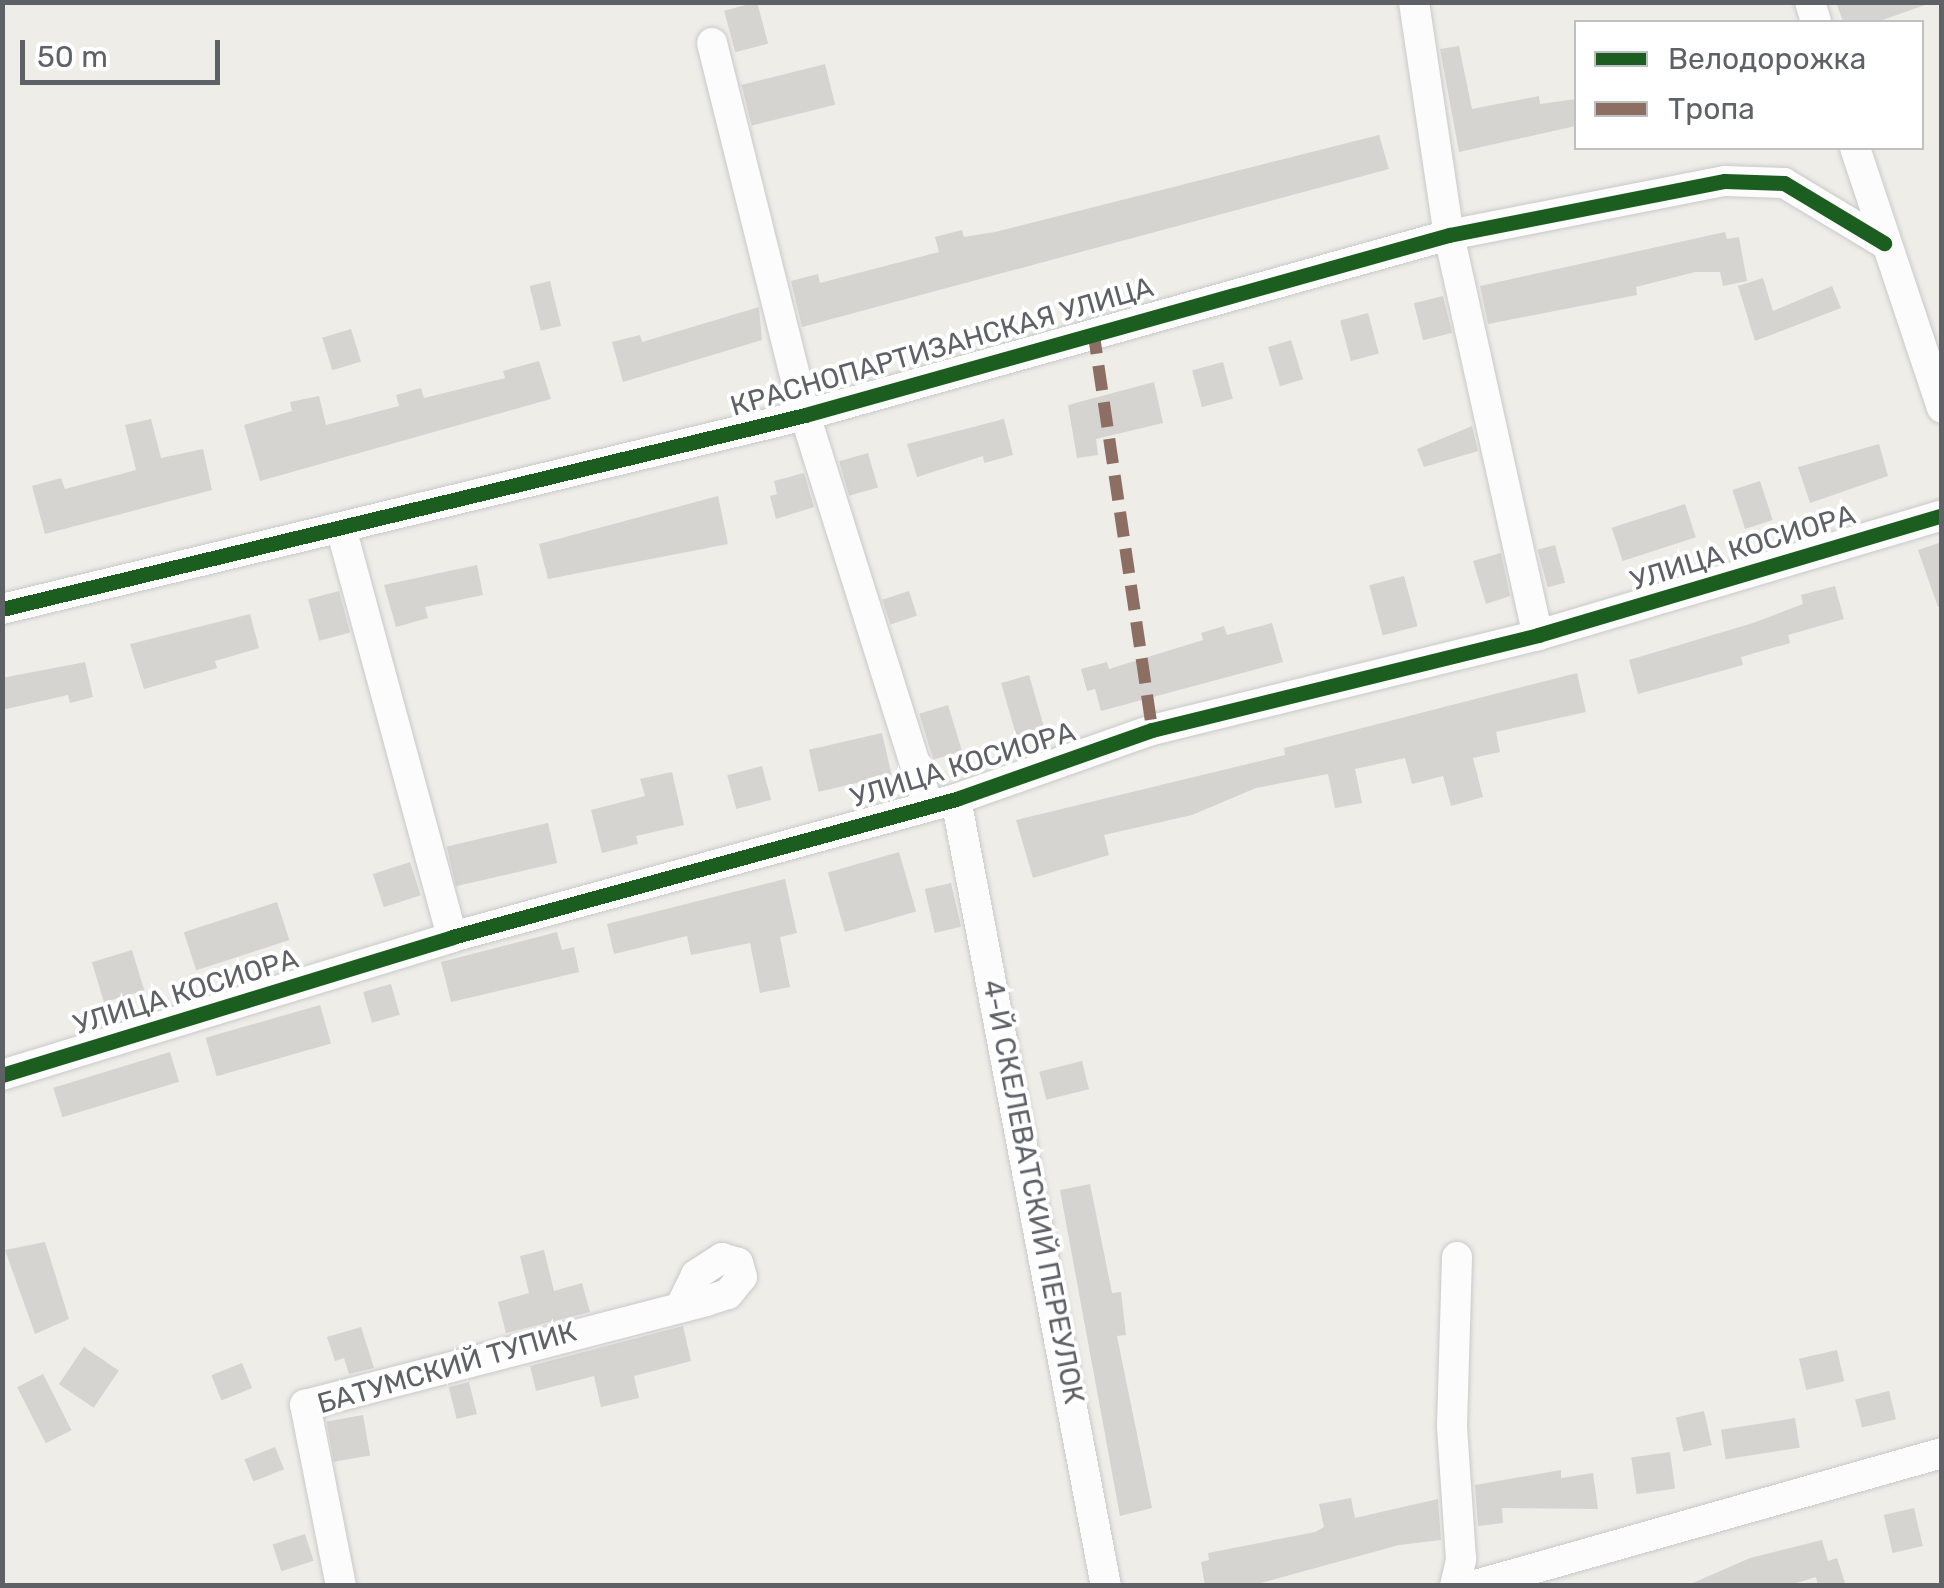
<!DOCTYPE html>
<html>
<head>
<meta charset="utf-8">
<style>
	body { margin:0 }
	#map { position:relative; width:1944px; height:1588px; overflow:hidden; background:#eeede8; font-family:Rubik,sans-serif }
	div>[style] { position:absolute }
	.building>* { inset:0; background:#d5d4d1; transform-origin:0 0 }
	.roads { filter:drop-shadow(0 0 2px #c9c9c9) drop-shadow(0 0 2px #c9c9c9) }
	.minor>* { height:30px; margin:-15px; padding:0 15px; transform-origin:15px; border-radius:15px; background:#fcfcfc }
	.quiet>* { height:12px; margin-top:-6px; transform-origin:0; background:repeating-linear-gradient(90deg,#8d6e63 0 25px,transparent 0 37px) }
	.cycleway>* { height:15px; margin:-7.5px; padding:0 7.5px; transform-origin:7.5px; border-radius:7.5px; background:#1b5e20 }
	span { translate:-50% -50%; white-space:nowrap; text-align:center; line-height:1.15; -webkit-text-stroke:8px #fff; paint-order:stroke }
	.street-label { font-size:28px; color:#5e6267 }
	.frame { position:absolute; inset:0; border:5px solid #5e6267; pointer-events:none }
	.legend { position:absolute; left:1574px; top:20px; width:350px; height:130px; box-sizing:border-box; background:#fff; border:2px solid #bfc0c2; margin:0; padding:12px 18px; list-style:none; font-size:30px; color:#5e6267 }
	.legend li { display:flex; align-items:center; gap:20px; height:50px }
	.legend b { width:50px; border:2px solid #bfc0c2 }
	.scale { position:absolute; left:20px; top:40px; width:200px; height:45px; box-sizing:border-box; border:5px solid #5e6267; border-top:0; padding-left:12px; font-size:30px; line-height:35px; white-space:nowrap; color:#5e6267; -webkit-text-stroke:8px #fff; paint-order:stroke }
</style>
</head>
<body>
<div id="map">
	<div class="building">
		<div style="left:757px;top:2px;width:43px;height:34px;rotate:75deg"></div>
		<div style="clip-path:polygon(1836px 2px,1925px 2px,1925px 5px,1877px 22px,1843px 22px)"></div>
		<div style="clip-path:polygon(1459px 46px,1472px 109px,1539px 96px,1540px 104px,1576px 99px,1576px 126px,1459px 152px,1440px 49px)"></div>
		<div style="left:825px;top:64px;width:42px;height:86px;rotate:76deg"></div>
		<div style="clip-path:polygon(1379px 135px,1389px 169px,802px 327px,791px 281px,818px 274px,820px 283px,939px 252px,935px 237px,962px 230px,964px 237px,995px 232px)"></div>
		<div style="clip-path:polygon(1725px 232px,1727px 239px,1739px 237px,1747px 281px,1723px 286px,1720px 272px,1695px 272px,1636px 287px,1637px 295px,1488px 324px,1480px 286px)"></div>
		<div style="clip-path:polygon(1763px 278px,1773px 311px,1832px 286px,1841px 308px,1755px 341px,1738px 286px)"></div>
		<div style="left:550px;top:281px;width:46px;height:21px;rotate:76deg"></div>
		<div style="left:1443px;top:296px;width:38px;height:30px;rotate:76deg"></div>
		<div style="clip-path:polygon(759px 307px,762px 340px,623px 382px,612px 342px,640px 335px,642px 342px)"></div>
		<div style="left:1368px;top:313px;width:42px;height:29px;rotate:75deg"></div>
		<div style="left:351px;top:329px;width:34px;height:30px;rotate:73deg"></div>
		<div style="left:1291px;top:340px;width:41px;height:24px;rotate:73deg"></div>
		<div style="clip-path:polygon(539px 361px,551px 399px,260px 481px,244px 425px,292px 411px,290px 402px,319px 396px,326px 425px,399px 406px,396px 395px,421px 388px,424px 398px,505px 378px,503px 371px)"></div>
		<div style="left:1223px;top:362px;width:38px;height:32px;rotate:75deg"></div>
		<div style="clip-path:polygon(1154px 382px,1163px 423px,1096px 439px,1098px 455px,1077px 458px,1068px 405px)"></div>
		<div style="clip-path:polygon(151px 419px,161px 458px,203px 449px,212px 490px,45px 534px,32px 486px,61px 478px,65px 489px,136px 470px,125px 425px)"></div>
		<div style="clip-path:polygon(1004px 419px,1013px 455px,984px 463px,983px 456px,917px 477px,907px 444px)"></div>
		<div style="clip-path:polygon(1472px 426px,1478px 451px,1424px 467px,1417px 449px)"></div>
		<div style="clip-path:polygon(1879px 444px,1888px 476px,1810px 503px,1798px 467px)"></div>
		<div style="left:868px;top:453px;width:36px;height:30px;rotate:74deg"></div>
		<div style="clip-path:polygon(804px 473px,814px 507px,776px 519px,770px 496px,777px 494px,774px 481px)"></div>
		<div style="left:1760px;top:481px;width:41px;height:29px;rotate:72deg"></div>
		<div style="clip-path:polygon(718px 496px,728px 544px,548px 579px,539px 544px)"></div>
		<div style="left:1685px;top:504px;width:35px;height:77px;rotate:72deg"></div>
		<div style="clip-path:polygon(1942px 542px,1942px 607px,1938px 607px,1918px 550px)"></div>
		<div style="left:1555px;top:545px;width:39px;height:18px;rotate:75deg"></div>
		<div style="clip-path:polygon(1501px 553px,1510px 596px,1486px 604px,1473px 561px)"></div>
		<div style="clip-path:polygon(477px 565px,483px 595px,425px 607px,428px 618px,396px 627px,384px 585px)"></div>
		<div style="left:1404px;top:576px;width:52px;height:36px;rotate:75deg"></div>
		<div style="clip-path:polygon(1835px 586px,1844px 619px,1788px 635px,1790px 643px,1741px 657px,1743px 665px,1638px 694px,1629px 660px,1753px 623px,1803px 604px,1801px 595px)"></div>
		<div style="left:339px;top:591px;width:43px;height:32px;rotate:75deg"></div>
		<div style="left:909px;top:591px;width:26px;height:28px;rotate:72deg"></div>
		<div style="clip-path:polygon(250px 614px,259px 648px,215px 661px,217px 668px,144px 689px,130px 644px)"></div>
		<div style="clip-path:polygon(1272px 623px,1283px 662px,1101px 711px,1095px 689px,1087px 691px,1081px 669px,1107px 662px,1109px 669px,1203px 640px,1201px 633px,1224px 626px,1227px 635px)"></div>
		<div style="clip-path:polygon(85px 662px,93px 697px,70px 703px,68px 695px,2px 710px,2px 678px)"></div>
		<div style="clip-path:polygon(1577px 673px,1586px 712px,1496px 732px,1500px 752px,1473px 758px,1483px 797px,1451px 806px,1443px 776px,1412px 784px,1405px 758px,1355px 769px,1362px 803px,1335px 808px,1328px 774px,1256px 788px,1192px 815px,1104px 835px,1109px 855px,1033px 878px,1016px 820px,1285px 755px,1284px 748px)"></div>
		<div style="left:1029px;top:675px;width:55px;height:29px;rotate:74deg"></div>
		<div style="left:948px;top:705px;width:48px;height:30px;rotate:73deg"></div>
		<div style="left:882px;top:733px;width:43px;height:75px;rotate:77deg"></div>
		<div style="left:762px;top:766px;width:35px;height:36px;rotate:75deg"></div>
		<div style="clip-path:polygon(672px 772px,684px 825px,636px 836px,638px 844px,602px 853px,591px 810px,645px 796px,640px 779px)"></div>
		<div style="left:548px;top:823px;width:41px;height:104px;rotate:77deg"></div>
		<div style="left:899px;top:852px;width:62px;height:74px;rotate:74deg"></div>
		<div style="left:410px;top:862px;width:35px;height:39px;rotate:72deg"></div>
		<div style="clip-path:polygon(785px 879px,797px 933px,780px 937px,790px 987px,760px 993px,750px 943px,691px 955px,687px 936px,614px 954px,607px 924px)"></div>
		<div style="left:951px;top:883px;width:45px;height:27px;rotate:77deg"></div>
		<div style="left:277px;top:902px;width:40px;height:98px;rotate:72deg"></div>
		<div style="clip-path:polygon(557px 932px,562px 950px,574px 947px,579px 972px,451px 1002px,441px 962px)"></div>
		<div style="left:132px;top:950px;width:42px;height:42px;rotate:73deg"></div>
		<div style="left:391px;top:984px;width:32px;height:29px;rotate:74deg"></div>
		<div style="left:320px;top:1005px;width:40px;height:119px;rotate:74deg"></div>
		<div style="left:170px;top:1052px;width:31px;height:122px;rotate:73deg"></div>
		<div style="left:1082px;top:1061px;width:29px;height:44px;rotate:76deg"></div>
		<div style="clip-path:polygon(1090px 1184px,1112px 1293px,1121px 1292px,1126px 1335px,1117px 1336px,1152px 1508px,1120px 1516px,1060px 1190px)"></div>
		<div style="clip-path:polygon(45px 1242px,69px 1319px,35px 1334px,5px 1250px)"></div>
		<div style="clip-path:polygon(544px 1250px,554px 1291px,582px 1283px,590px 1312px,506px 1333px,498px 1302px,529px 1293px,520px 1256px)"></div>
		<div style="clip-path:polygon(683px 1326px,691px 1361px,634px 1376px,639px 1398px,601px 1407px,594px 1376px,536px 1391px,530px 1366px)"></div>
		<div style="clip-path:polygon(361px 1327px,374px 1368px,349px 1374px,344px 1358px,335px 1361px,327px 1337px)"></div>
		<div style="left:84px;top:1347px;width:42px;height:45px;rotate:34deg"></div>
		<div style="left:1837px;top:1350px;width:32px;height:39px;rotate:77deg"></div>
		<div style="left:242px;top:1363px;width:27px;height:33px;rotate:68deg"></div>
		<div style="left:43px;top:1374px;width:63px;height:29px;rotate:63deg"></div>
		<div style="left:469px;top:1382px;width:33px;height:21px;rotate:76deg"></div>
		<div style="left:1889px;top:1391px;width:29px;height:35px;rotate:76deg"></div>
		<div style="left:1704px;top:1411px;width:35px;height:29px;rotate:77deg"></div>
		<div style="left:363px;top:1415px;width:41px;height:37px;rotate:80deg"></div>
		<div style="left:1795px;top:1418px;width:30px;height:75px;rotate:81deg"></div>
		<div style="left:275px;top:1447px;width:24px;height:33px;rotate:68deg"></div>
		<div style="left:1670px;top:1452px;width:37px;height:39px;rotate:82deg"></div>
		<div style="clip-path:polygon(1561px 1470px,1561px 1478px,1593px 1473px,1598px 1509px,1502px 1508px,1503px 1523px,1478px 1526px,1475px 1485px)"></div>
		<div style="clip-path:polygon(1351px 1498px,1355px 1518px,1438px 1499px,1441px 1540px,1399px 1545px,1250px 1586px,1205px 1586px,1201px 1562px,1209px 1560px,1208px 1553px,1315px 1532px,1324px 1527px,1319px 1504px)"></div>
		<div style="left:1914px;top:1508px;width:39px;height:31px;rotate:77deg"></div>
		<div style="left:305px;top:1534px;width:28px;height:34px;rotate:72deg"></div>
		<div style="clip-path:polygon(1822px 1540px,1828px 1561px,1837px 1558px,1846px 1586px,1818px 1586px,1816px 1577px,1787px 1586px,1686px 1586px,1750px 1558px)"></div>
	</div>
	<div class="roads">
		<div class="minor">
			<div style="left:1414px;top:2px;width:236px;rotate:81.5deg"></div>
			<div style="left:1449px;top:235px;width:410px;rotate:77.5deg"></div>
			<div style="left:1810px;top:2px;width:21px;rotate:73deg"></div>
			<div style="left:712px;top:43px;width:383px;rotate:76deg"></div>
			<div style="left:805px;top:415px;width:409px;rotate:72.5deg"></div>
			<div style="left:1855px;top:148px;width:274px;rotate:71.5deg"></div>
			<div style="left:341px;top:528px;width:424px;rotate:74.8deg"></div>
			<div style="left:2px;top:609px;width:826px;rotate:-13.58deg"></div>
			<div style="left:805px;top:415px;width:669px;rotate:-15.62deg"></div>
			<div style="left:1449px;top:235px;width:281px;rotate:-11.1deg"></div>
			<div style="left:1725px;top:181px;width:59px;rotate:1.9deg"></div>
			<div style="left:1784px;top:183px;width:117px;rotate:31deg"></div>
			<div style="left:956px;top:799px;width:801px;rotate:79.21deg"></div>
			<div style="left:2px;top:1075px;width:471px;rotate:-17deg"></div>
			<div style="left:452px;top:937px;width:523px;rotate:-15.31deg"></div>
			<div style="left:956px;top:799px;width:208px;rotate:-19.4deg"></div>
			<div style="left:1152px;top:730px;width:398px;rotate:-13.8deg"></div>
			<div style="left:1538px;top:635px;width:421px;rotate:-16.5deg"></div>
			<div style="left:341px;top:1586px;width:185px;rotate:-101.2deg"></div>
			<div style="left:305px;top:1405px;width:414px;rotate:-14.5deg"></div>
			<div style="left:706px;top:1301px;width:23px;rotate:-18deg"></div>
			<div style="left:728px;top:1294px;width:22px;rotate:-51deg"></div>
			<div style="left:742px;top:1277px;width:15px;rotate:-106deg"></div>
			<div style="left:738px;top:1263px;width:17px;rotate:-163deg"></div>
			<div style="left:722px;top:1258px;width:31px;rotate:147deg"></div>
			<div style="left:696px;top:1275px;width:32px;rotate:116deg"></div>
			<div style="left:1455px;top:1586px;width:28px;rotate:-77deg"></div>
			<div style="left:1461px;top:1559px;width:133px;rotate:-93.9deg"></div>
			<div style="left:1452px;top:1426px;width:169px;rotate:-88.3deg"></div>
			<div style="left:1472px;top:1586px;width:488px;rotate:-15.8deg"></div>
		</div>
	</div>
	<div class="quiet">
		<div style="left:1093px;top:329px;width:405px;rotate:81.6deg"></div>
	</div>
	<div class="cycleway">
		<div style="left:2px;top:609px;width:826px;rotate:-13.58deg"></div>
		<div style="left:805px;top:415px;width:669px;rotate:-15.62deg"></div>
		<div style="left:1449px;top:235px;width:281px;rotate:-11.1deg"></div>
		<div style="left:1725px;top:181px;width:59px;rotate:1.9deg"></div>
		<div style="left:1784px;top:183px;width:117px;rotate:31deg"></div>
		<div style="left:2px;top:1075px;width:471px;rotate:-17deg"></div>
		<div style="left:452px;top:937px;width:523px;rotate:-15.31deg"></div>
		<div style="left:956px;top:799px;width:208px;rotate:-19.4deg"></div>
		<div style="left:1152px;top:730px;width:398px;rotate:-13.8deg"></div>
		<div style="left:1538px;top:635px;width:421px;rotate:-16.5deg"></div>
	</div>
	<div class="street-label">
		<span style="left:942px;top:347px;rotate:-16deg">КРАСНОПАРТИЗАНСКАЯ УЛИЦА</span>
		<span style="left:1743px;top:548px;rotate:-17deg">УЛИЦА КОСИОРА</span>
		<span style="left:963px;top:765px;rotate:-17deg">УЛИЦА КОСИОРА</span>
		<span style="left:186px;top:992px;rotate:-17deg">УЛИЦА КОСИОРА</span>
		<span style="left:1033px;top:1192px;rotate:79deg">4-Й СКЕЛЕВАТСКИЙ ПЕРЕУЛОК</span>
		<span style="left:447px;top:1368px;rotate:-16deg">БАТУМСКИЙ ТУПИК</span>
	</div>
	<div class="frame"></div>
	<ul class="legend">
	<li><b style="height:12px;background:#1b5e20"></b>Велодорожка</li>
	<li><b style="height:12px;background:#8d6e63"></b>Тропа</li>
	</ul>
	<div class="scale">50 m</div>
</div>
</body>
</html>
